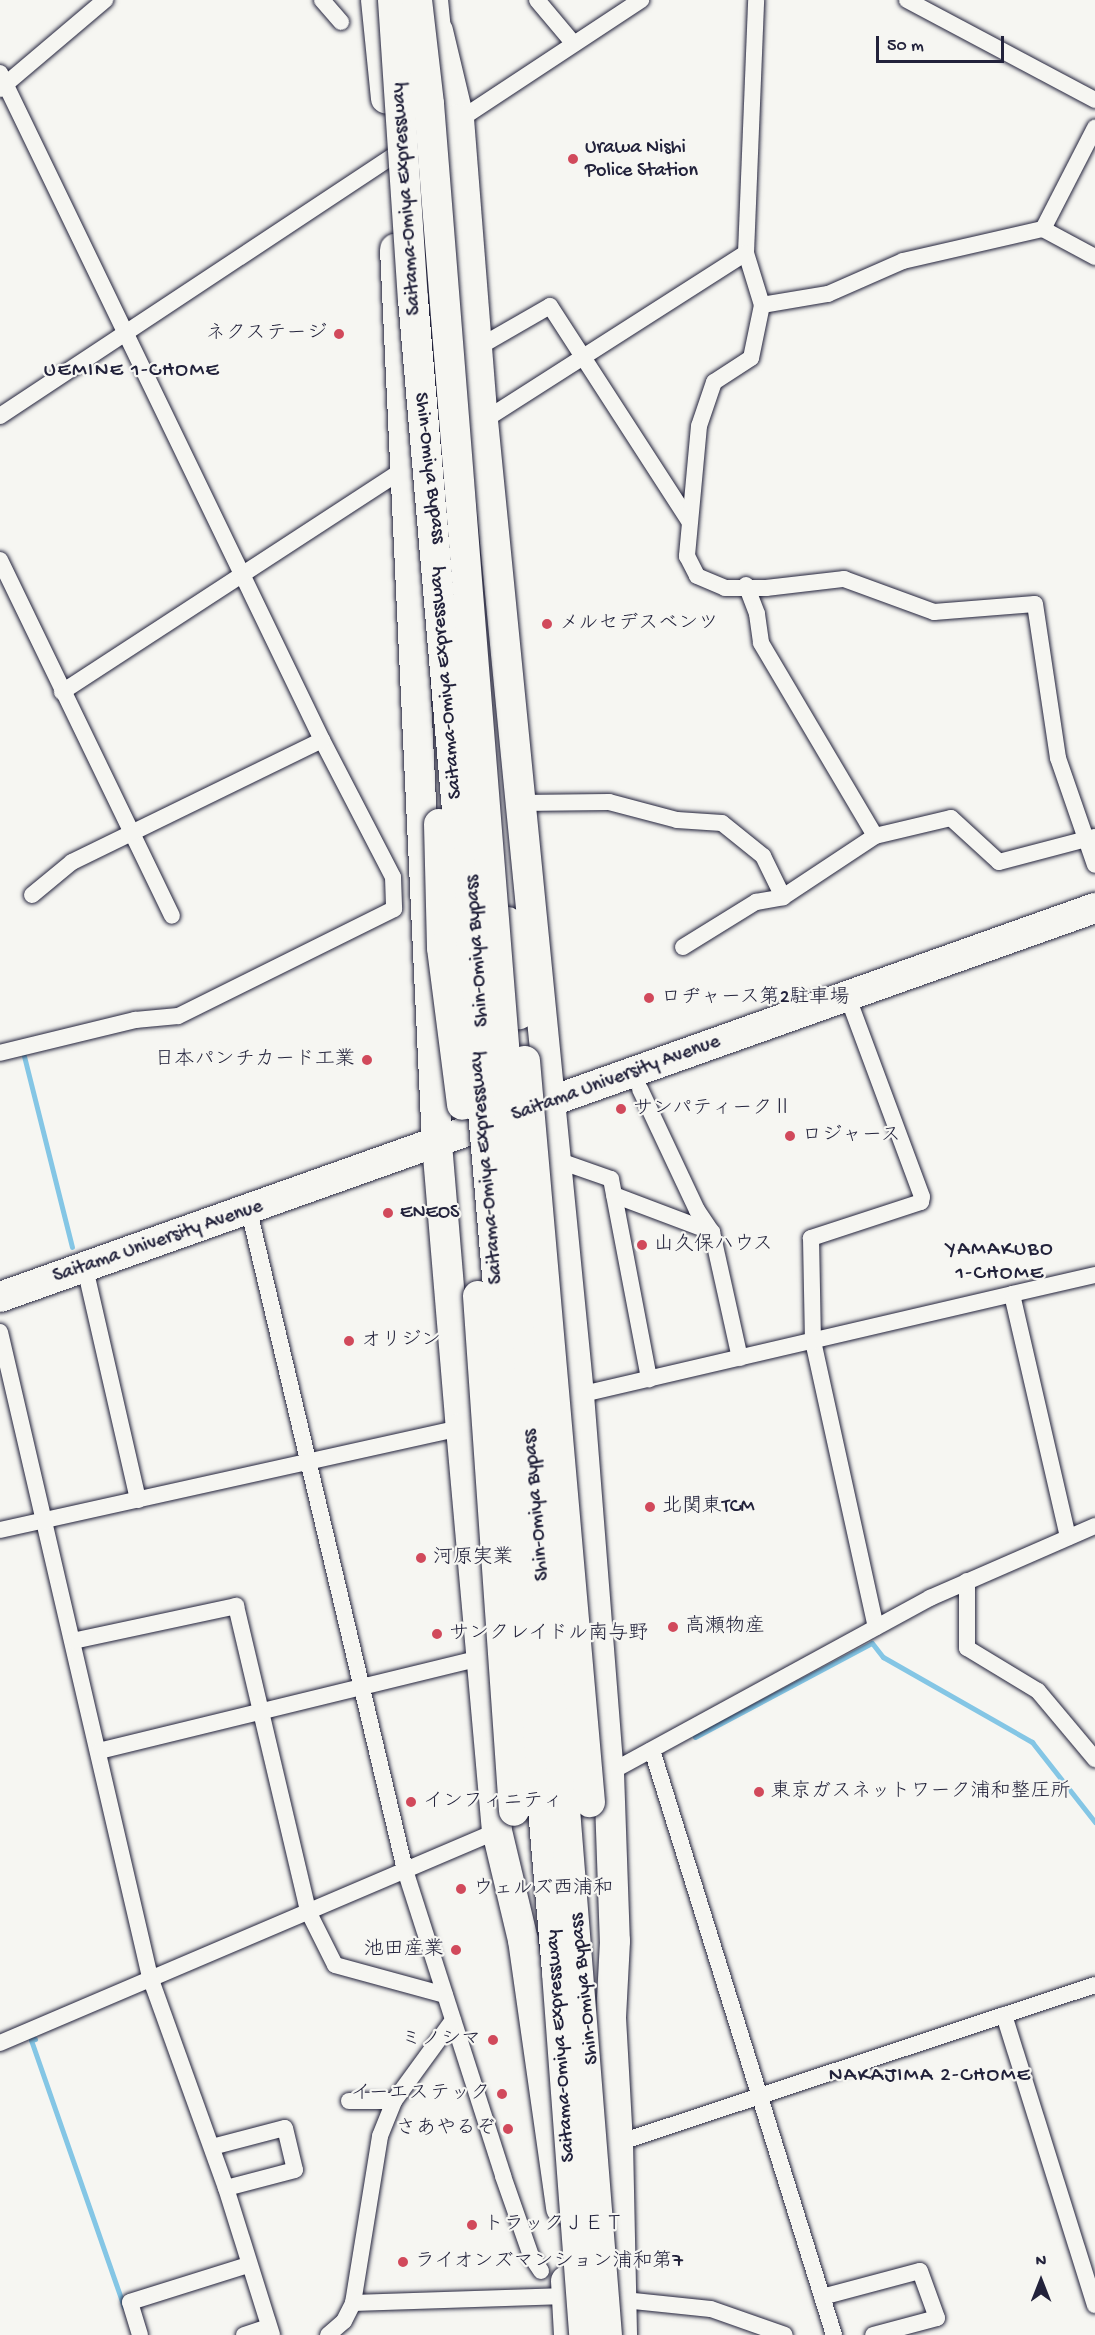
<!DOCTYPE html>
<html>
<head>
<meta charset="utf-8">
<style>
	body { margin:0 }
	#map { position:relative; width:1095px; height:2335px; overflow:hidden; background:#f6f6f2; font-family:"Gochi Hand","Klee One",sans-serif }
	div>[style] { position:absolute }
	.stream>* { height:5px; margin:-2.5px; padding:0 2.5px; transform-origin:2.5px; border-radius:2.5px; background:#84c6e5 }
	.roads { filter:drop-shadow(0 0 2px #22223b) drop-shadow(0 0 2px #22223b) }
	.street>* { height:16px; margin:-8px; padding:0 8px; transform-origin:8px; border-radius:8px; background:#f6f6f2 }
	.highway>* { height:30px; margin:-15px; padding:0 15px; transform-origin:15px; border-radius:15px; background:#f6f6f2 }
	.bridges { filter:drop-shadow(0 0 2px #22223b) drop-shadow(0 0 2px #22223b) }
	.highway-bridge>* { height:30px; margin:-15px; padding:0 15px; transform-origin:15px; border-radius:15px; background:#f6f6f2 }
	.dots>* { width:16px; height:16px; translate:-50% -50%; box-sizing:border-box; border:3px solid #f6f6f2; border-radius:50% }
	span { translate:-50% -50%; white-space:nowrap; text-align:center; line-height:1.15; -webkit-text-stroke:4.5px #f6f6f2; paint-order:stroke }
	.poi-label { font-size:20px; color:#22223b }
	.left { translate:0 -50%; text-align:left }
	.right { translate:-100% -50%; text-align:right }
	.street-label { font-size:20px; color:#22223b }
	.neighbourhood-label { font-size:21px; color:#22223b; letter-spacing:1.5px }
	.north { position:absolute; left:1011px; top:2251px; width:60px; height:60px; -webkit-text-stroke:4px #f6f6f2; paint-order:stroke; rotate:0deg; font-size:16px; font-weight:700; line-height:24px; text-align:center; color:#22223b }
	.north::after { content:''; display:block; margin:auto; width:21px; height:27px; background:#22223b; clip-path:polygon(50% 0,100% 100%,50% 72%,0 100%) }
	.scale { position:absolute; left:876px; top:36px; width:128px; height:27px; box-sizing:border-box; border:3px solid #22223b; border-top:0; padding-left:8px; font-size:18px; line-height:21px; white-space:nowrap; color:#22223b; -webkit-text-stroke:4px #f6f6f2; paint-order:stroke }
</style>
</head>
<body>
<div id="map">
	<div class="stream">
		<div style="left:23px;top:1052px;width:201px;rotate:75.9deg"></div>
		<div style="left:695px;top:1737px;width:200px;rotate:-28deg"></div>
		<div style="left:872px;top:1643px;width:18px;rotate:52deg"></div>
		<div style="left:883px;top:1657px;width:172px;rotate:29.7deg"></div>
		<div style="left:1032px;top:1742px;width:102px;rotate:51.8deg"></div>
		<div style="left:35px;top:2039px;width:4px;rotate:166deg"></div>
		<div style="left:31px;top:2040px;width:283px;rotate:70.8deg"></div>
	</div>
	<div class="roads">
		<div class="street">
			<div style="left:322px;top:0;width:29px;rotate:49deg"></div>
			<div style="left:537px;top:0;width:57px;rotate:49.9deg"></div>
			<div style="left:907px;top:0;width:213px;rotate:28deg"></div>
			<div style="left:0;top:73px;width:741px;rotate:64.23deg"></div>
			<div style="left:322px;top:740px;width:154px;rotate:62.6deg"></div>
			<div style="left:393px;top:877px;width:32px;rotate:88deg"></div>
			<div style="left:394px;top:909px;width:241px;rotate:153.6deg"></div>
			<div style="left:178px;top:1016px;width:43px;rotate:174.7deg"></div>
			<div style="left:135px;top:1020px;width:139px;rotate:166.3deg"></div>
			<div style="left:0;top:89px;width:138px;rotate:-40.3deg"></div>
			<div style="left:456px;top:122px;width:222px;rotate:-33.4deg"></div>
			<div style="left:1043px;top:229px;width:59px;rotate:28.3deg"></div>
			<div style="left:746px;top:253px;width:253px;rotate:-87.7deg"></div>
			<div style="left:762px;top:305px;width:67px;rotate:-9.5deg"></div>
			<div style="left:828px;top:294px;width:82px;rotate:-23.7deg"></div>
			<div style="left:903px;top:261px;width:144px;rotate:-12.9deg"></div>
			<div style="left:1043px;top:229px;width:114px;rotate:-62.8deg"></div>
			<div style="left:477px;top:348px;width:84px;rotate:-29.9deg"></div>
			<div style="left:550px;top:306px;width:257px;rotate:57.1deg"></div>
			<div style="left:0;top:416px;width:470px;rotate:-33.5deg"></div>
			<div style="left:483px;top:421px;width:312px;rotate:-32.6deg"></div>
			<div style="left:746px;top:253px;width:54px;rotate:72.9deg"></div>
			<div style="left:762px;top:305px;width:54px;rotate:101.7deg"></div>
			<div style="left:751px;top:358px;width:44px;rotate:147deg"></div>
			<div style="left:714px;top:382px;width:46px;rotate:108.8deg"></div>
			<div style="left:699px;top:426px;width:131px;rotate:95.3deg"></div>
			<div style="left:687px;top:556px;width:22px;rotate:63deg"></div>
			<div style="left:697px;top:576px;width:30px;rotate:23deg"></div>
			<div style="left:725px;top:588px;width:41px"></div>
			<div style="left:766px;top:588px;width:79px;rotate:-6.6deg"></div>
			<div style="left:844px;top:579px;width:96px;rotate:20.1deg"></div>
			<div style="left:934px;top:612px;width:101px;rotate:-4.5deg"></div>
			<div style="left:1035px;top:604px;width:156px;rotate:81.5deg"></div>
			<div style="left:1058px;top:758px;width:113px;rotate:70.9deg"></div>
			<div style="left:0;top:560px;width:395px;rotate:64.2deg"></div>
			<div style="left:746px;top:585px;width:31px;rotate:69deg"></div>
			<div style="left:757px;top:614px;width:29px;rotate:82deg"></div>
			<div style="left:761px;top:643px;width:224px;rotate:59.4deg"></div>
			<div style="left:62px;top:692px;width:411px;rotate:-33.1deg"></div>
			<div style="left:520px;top:803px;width:89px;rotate:-0.6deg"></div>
			<div style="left:609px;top:802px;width:70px;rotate:14.8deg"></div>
			<div style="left:677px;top:820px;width:45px;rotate:3.8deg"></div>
			<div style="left:722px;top:823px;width:53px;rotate:38.8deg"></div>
			<div style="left:763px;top:856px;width:46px;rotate:64deg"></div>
			<div style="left:32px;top:895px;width:52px;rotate:-39.5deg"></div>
			<div style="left:72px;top:862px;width:278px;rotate:-26deg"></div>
			<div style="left:683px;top:947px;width:86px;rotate:-31.7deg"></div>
			<div style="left:756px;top:902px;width:27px;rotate:-10deg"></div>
			<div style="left:783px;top:897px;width:110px;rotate:-33.5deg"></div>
			<div style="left:875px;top:836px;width:78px;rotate:-13.3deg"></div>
			<div style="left:951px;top:818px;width:65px;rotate:42.5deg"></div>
			<div style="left:999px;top:862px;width:98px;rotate:-14.7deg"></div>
			<div style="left:847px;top:995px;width:215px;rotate:69.6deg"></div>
			<div style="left:922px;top:1197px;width:5px;rotate:101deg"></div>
			<div style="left:921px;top:1202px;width:116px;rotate:161.9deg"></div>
			<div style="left:811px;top:1238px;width:103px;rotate:88.9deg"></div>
			<div style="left:813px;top:1341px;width:293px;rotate:77.6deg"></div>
			<div style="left:640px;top:1089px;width:134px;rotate:64.8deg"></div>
			<div style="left:697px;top:1210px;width:27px;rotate:56deg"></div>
			<div style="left:712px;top:1232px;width:129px;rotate:77.5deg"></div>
			<div style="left:554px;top:1159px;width:60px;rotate:19.3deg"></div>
			<div style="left:611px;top:1179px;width:204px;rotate:79.2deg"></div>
			<div style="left:614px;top:1195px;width:105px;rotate:20.7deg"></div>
			<div style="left:249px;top:1211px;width:677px;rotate:76.68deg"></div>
			<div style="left:405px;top:1870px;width:321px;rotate:72.2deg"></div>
			<div style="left:503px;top:2176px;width:85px;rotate:70.7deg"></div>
			<div style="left:531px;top:2256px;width:18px;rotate:56deg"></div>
			<div style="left:85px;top:1268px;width:238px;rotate:77.1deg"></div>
			<div style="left:0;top:1332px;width:662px;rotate:76.91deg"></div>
			<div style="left:150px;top:1977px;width:224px;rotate:70.2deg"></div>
			<div style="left:226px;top:2188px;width:154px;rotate:72.6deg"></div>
			<div style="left:579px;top:1395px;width:445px;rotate:-13.1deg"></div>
			<div style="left:0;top:1530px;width:472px;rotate:-12.5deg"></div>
			<div style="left:1068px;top:1537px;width:249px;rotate:-103deg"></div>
			<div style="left:1012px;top:1294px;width:85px;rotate:-12.9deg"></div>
			<div style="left:967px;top:1581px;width:67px;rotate:90deg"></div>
			<div style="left:967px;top:1648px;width:83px;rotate:31.2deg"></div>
			<div style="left:1038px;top:1691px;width:89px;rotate:50deg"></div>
			<div style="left:73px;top:1641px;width:167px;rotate:-12.1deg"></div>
			<div style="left:236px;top:1606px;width:313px;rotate:76.7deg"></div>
			<div style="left:308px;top:1911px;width:60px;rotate:63.4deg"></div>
			<div style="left:335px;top:1965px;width:114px;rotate:15.3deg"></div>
			<div style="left:652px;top:1750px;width:613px;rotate:72.72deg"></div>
			<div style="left:99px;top:1751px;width:392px;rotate:-13.7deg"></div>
			<div style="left:609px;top:1773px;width:366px;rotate:-28.6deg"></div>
			<div style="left:930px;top:1598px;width:180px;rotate:-23.6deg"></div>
			<div style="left:1004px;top:2015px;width:304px;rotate:72.6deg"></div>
			<div style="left:0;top:2043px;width:540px;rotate:-23.1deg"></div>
			<div style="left:349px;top:2101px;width:45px"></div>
			<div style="left:618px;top:2143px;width:502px;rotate:-18.33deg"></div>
			<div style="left:212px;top:2147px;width:75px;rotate:-14.6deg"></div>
			<div style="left:285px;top:2128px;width:43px;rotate:76.6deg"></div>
			<div style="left:295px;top:2170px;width:71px;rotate:165.4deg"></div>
			<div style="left:822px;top:2297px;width:101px;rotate:-14.9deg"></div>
			<div style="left:920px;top:2271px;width:50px;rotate:70.1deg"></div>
			<div style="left:937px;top:2318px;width:66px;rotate:165.1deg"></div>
			<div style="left:624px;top:2300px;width:87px;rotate:5.9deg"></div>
			<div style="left:711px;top:2309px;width:78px;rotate:19.4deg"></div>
			<div style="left:353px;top:2303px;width:213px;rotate:-1.9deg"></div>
			<div style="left:140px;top:2335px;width:34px;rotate:-107deg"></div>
			<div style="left:130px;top:2302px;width:124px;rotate:-17.4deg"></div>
			<div style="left:244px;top:2335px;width:26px;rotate:-18deg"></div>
			<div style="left:328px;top:2335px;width:21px;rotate:-41deg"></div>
			<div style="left:344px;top:2321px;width:20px;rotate:-63deg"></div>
			<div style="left:353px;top:2303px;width:169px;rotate:-80.8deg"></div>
			<div style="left:380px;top:2136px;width:38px;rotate:-68deg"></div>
			<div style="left:394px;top:2101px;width:100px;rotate:-53.9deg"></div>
		</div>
		<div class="highway">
			<div style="left:376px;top:0;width:99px;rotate:84.2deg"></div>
			<div style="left:433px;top:0;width:51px;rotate:84.4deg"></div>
			<div style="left:438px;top:31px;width:90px;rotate:76.6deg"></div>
			<div style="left:459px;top:119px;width:303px;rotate:85.5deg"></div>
			<div style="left:483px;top:421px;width:979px;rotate:84.37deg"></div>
			<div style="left:579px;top:1395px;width:379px;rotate:85.5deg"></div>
			<div style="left:609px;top:1773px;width:168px;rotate:88deg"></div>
			<div style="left:615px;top:1941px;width:77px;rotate:93deg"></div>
			<div style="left:611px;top:2018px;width:125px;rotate:86.8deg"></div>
			<div style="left:618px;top:2143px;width:192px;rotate:88.8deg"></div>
			<div style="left:395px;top:249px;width:896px;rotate:87.31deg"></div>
			<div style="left:437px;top:1144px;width:285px;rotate:85.2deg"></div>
			<div style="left:461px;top:1428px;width:405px;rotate:84.9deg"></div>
			<div style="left:497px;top:1831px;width:112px;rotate:76.6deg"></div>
			<div style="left:523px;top:1940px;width:271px;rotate:81.9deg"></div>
			<div style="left:508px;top:922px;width:93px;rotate:83.2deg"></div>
			<div style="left:0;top:1297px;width:1162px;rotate:-19.56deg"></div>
			<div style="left:566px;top:2281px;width:54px;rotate:86.8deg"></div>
		</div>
	</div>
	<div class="bridges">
		<div class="highway-bridge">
			<div style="left:393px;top:0;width:300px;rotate:86.2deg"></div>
			<div style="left:413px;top:299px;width:1680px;rotate:85.08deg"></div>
			<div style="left:557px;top:1973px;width:363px;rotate:85.7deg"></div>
			<div style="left:417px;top:0;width:105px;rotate:83.4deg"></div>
			<div style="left:429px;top:104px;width:2238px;rotate:85.44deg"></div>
			<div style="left:439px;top:824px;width:124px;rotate:88.6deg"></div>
			<div style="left:442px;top:948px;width:158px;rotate:82.7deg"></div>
			<div style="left:525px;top:1061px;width:744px;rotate:84.99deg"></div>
			<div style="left:478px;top:1296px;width:516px;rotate:86deg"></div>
		</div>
	</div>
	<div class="dots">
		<div style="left:573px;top:159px;background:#d1495b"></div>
		<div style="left:339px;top:334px;background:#d1495b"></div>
		<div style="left:547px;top:624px;background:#d1495b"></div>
		<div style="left:649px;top:998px;background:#d1495b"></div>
		<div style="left:367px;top:1060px;background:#d1495b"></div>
		<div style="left:621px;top:1109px;background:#d1495b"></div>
		<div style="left:790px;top:1136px;background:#d1495b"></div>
		<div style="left:388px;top:1213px;background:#d1495b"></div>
		<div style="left:642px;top:1245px;background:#d1495b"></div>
		<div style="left:349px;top:1341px;background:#d1495b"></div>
		<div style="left:650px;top:1507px;background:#d1495b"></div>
		<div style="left:421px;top:1558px;background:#d1495b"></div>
		<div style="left:673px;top:1627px;background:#d1495b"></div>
		<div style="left:437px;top:1634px;background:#d1495b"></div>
		<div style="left:759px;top:1792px;background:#d1495b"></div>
		<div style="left:411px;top:1802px;background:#d1495b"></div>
		<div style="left:461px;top:1889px;background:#d1495b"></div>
		<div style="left:456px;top:1950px;background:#d1495b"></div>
		<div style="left:493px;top:2040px;background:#d1495b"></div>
		<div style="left:502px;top:2094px;background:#d1495b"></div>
		<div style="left:508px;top:2129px;background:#d1495b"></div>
		<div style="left:472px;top:2225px;background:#d1495b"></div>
		<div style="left:403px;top:2262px;background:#d1495b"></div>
	</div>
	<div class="poi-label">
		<span class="left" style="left:585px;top:160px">Urawa Nishi<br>Police Station</span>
		<span class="right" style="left:327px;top:334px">ネクステージ</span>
		<span class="left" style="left:559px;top:624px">メルセデスベンツ</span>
		<span class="left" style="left:661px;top:998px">ロヂャース第2駐車場</span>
		<span class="right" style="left:355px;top:1060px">日本パンチカード工業</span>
		<span class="left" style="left:633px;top:1109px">サンパティークⅡ</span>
		<span class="left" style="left:802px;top:1136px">ロジャース</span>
		<span class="left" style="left:400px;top:1213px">ENEOS</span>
		<span class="left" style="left:654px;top:1245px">山久保ハウス</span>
		<span class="left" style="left:361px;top:1341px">オリジン</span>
		<span class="left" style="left:662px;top:1507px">北関東TCM</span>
		<span class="left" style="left:433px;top:1558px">河原実業</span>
		<span class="left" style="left:685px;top:1627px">高瀬物産</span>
		<span class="left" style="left:449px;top:1634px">サンクレイドル南与野</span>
		<span class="left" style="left:771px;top:1792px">東京ガスネットワーク浦和整圧所</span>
		<span class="left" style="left:423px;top:1802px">インフィニティ</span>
		<span class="left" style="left:473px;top:1889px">ウェルズ西浦和</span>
		<span class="right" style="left:444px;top:1950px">池田産業</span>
		<span class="right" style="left:481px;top:2040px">ミノシマ</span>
		<span class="right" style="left:490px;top:2094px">イーエステック</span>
		<span class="right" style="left:496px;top:2129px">さあやるぞ</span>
		<span class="left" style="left:484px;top:2225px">トラックＪＥＴ</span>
		<span class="left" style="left:415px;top:2262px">ライオンズマンション浦和第7</span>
	</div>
	<div class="street-label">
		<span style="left:407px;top:199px;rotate:-94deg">Saitama-Omiya Expressway</span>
		<span style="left:429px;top:468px;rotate:83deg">Shin-Omiya Bypass</span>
		<span style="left:446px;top:683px;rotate:-95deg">Saitama-Omiya Expressway</span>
		<span style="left:478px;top:951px;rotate:-94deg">Shin-Omiya Bypass</span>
		<span style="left:616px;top:1079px;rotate:-20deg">Saitama University Avenue</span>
		<span style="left:487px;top:1168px;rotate:-95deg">Saitama-Omiya Expressway</span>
		<span style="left:158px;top:1242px;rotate:-19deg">Saitama University Avenue</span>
		<span style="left:537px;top:1505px;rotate:-95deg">Shin-Omiya Bypass</span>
		<span style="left:585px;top:1989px;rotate:-96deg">Shin-Omiya Bypass</span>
		<span style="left:561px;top:2046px;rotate:-94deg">Saitama-Omiya Expressway</span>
	</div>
	<div class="neighbourhood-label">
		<span style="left:132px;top:372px">UEMINE 1-CHOME</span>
		<span style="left:1000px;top:1263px">YAMAKUBO<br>1-CHOME</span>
		<span style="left:930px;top:2077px">NAKAJIMA 2-CHOME</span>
	</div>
	<div class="north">N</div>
	<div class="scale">50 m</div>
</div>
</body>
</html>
